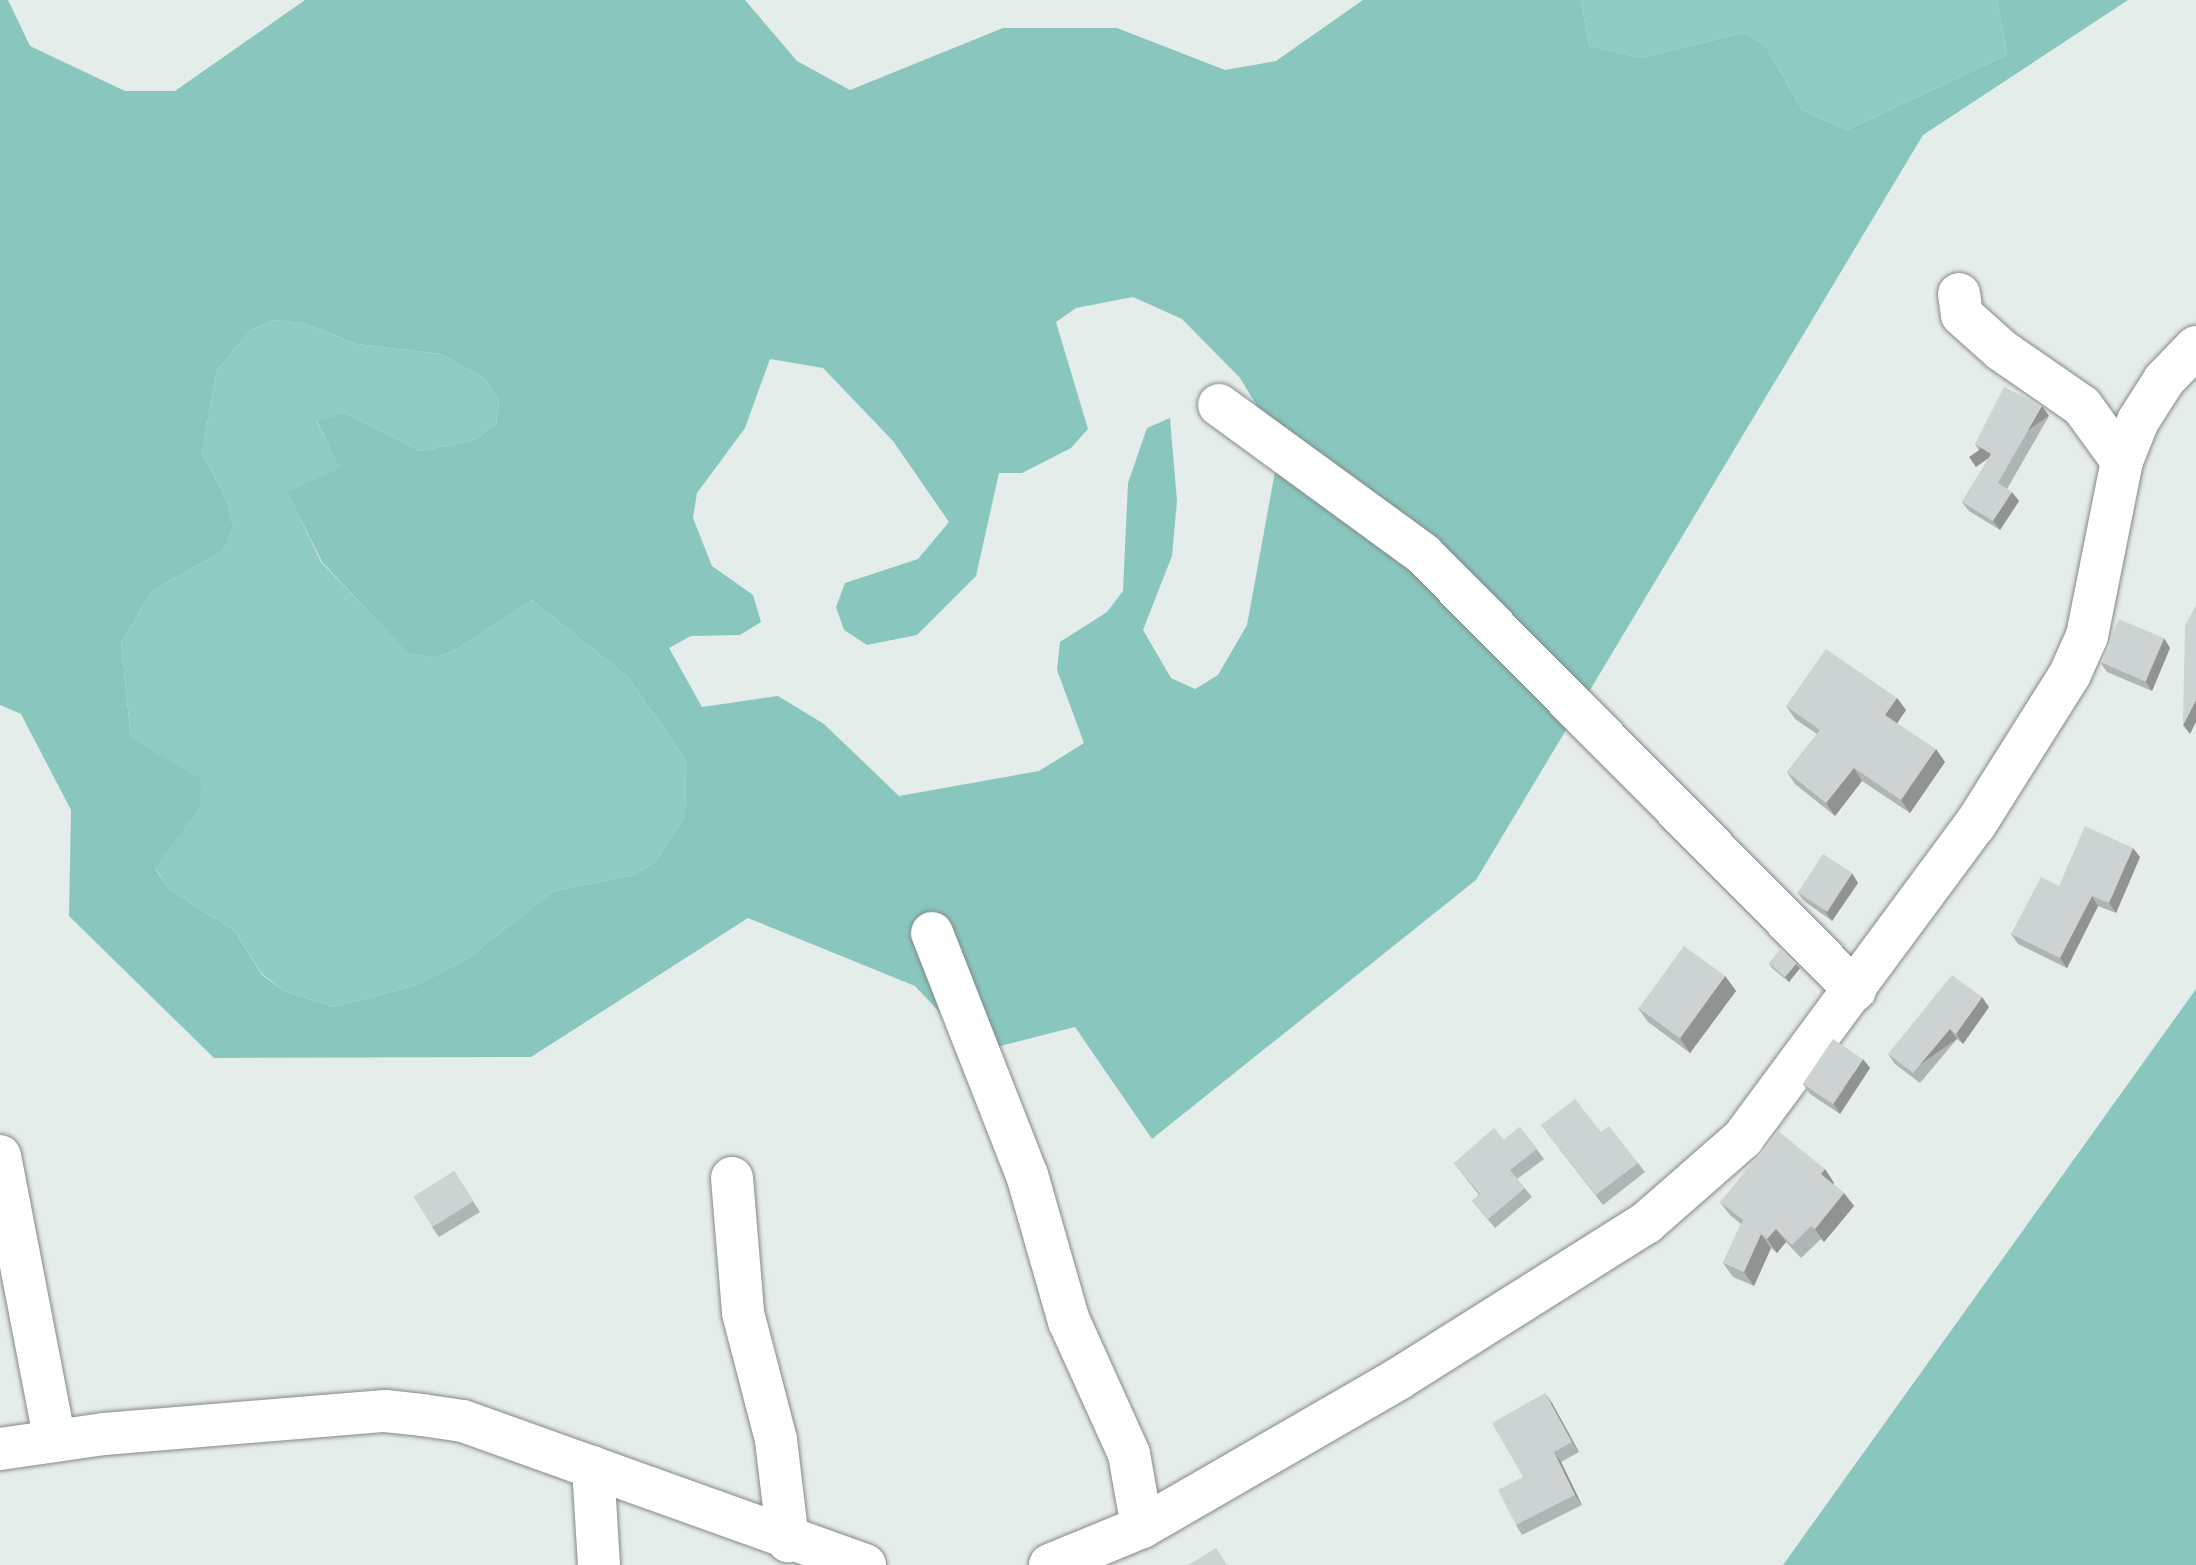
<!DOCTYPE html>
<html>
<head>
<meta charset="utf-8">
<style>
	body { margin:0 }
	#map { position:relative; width:2196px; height:1565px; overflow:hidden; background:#e5edeb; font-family:Lato,sans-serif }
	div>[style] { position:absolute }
	.green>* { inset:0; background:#8fccc4 }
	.forest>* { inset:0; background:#89c7be }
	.roads { filter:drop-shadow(0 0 2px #838988) drop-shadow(0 0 2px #838988) }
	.minor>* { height:42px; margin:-21px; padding:0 21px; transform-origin:21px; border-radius:21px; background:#fff }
	.wall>* { inset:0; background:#afb5b5 }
	.shaded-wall>* { inset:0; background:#8f9493; transform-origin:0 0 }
	.building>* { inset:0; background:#ccd3d2; transform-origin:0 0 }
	span { translate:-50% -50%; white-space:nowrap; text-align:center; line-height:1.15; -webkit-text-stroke:7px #f2faf9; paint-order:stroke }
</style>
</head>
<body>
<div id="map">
	<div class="green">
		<div style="clip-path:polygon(1581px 0,1997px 0,2007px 55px,1847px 130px,1802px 110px,1765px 45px,1743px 33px,1642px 58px,1589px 46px)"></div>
		<div style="clip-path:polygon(273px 320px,304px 323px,357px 344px,441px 354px,484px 378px,499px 400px,496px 425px,472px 441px,420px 451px,345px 413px,317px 422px,341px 468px,288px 493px,321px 562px,409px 653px,435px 658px,457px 649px,532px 600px,629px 678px,686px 761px,685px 815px,657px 860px,634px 875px,553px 891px,466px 960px,417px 985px,334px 1007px,284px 991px,262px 974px,235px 931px,169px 889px,155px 868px,200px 807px,131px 738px,121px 642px,152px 591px,223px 551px,233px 527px,227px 501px,202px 453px,217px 370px,251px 330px)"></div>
	</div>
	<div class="forest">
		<div style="clip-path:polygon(evenodd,0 0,8px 0,30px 46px,125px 91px,175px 91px,305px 0,745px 0,797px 61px,850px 90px,1003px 28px,1117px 28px,1225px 70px,1276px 61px,1363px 0,1581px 0,1589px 46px,1642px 58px,1743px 33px,1765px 45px,1802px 110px,1847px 130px,2007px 55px,1997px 0,2128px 0,1923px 135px,1476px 880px,1152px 1139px,1075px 1027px,977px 1052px,915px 986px,748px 918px,531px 1057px,214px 1058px,69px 916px,71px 810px,21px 714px,0 705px,0 0,1133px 297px,1182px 319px,1240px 378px,1280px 444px,1247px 625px,1218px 675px,1195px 689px,1171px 678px,1143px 630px,1172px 556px,1177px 501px,1170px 418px,1147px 428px,1128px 483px,1123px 591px,1107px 612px,1060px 642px,1057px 670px,1084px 743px,1039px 771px,899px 796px,824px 724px,778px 696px,702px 707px,669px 648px,691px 636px,740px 635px,761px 622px,753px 595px,712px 566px,693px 518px,697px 493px,745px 428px,770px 359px,823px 368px,893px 441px,949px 522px,918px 559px,845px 583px,836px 607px,844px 630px,867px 645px,917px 635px,976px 576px,999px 473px,1022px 473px,1071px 448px,1088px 429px,1056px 322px,1076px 308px,1133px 297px,0 0,273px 320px,304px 323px,357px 344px,441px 354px,484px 378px,499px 400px,496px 425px,472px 441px,420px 451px,345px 413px,317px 421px,340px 468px,287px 492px,322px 562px,408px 653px,435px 658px,457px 649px,532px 600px,629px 678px,686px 761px,685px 815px,657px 860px,634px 875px,553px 891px,466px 960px,417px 985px,334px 1007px,284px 991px,262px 975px,235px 931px,169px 889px,155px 869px,200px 807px,201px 779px,131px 738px,121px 642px,152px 591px,223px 551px,233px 527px,227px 501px,202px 453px,217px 370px,251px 330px,273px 320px)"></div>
		<div style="clip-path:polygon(2196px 989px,2196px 1565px,1783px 1565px)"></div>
	</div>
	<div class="roads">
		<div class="minor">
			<div style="left:1959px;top:294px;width:21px;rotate:82deg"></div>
			<div style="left:1962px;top:315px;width:52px;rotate:41.9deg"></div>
			<div style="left:2001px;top:350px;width:98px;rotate:34.7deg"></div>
			<div style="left:2082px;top:406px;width:68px;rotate:54deg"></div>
			<div style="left:1219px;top:405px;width:253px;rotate:36.1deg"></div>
			<div style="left:1423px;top:554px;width:614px;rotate:45.26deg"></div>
			<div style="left:932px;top:933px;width:260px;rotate:68.6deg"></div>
			<div style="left:1027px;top:1175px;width:152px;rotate:74deg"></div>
			<div style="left:1069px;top:1321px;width:146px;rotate:65.7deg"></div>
			<div style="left:1129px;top:1454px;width:74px;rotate:79.9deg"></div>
			<div style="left:0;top:1156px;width:290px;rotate:79.1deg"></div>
			<div style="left:732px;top:1178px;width:135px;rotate:85.3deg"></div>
			<div style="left:743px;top:1313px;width:131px;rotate:75.4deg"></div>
			<div style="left:776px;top:1440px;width:102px;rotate:83.2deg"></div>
			<div style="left:0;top:1449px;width:105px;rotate:-8.2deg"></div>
			<div style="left:104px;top:1434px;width:282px;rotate:-4.7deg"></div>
			<div style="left:385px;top:1411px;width:37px;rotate:6deg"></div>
			<div style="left:422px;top:1415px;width:41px;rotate:8.3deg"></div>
			<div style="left:463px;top:1421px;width:427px;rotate:19.7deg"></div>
			<div style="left:593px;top:1467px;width:98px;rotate:86.5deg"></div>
			<div style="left:1050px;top:1565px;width:100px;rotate:-22.4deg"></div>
			<div style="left:1142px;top:1527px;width:296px;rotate:-30deg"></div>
			<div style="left:1398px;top:1379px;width:293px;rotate:-32.2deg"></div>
			<div style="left:1646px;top:1223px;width:129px;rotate:-41.2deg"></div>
			<div style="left:1743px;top:1138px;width:390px;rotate:-53.5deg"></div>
			<div style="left:1975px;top:825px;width:178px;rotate:-57.8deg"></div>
			<div style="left:2070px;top:674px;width:42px;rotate:-65.9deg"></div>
			<div style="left:2087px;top:636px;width:178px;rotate:-78.7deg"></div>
			<div style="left:2122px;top:461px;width:43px;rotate:-68.2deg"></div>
			<div style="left:2138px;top:421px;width:49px;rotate:-57.6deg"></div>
			<div style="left:2164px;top:380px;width:46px;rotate:-45.9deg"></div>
		</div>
	</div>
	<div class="wall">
		<div style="clip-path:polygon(2042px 406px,2049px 416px,2007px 489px,2019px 501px,2000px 530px,1969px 511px,1962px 502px,1989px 458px,1981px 454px,1975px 444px)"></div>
		<div style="clip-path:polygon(2170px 648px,2152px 691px,2107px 672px,2100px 662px)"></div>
		<div style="clip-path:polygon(1897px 698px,1906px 710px,1897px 723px,1945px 762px,1910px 813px,1862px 781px,1835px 816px,1795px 784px,1787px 772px,1817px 734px,1795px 719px,1786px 706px)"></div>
		<div style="clip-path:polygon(2140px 857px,2116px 913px,2098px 906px,2067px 968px,2018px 944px,2011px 934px,2059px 886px)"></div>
		<div style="clip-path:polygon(1858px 883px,1832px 921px,1804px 901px,1797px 892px)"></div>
		<div style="clip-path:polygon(1769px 963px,1796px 964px,1800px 968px,1789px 982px,1772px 968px)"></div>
		<div style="clip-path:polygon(1725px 976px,1736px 991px,1690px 1053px,1648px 1022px,1638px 1008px)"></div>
		<div style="clip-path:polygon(1989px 1007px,1963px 1044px,1957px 1039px,1920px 1083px,1895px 1064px,1888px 1054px)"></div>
		<div style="clip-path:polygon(1870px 1068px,1840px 1114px,1810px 1094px,1803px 1084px)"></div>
		<div style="clip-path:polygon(1541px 1125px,1601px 1132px,1638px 1163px,1645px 1172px,1603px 1205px)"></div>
		<div style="clip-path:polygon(1520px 1127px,1544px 1159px,1517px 1179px,1532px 1197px,1495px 1228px,1472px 1201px,1479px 1195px,1454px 1163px,1504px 1140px)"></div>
		<div style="clip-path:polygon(1825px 1169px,1834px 1183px,1833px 1184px,1844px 1193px,1854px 1206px,1824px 1242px,1821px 1239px,1801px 1258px,1786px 1242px,1777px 1253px,1771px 1248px,1754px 1286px,1733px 1277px,1723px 1263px,1741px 1224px,1730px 1215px,1720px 1202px)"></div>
		<div style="clip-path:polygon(454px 1171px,480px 1212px,439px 1237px,432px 1227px)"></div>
		<div style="clip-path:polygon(1552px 1403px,1579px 1452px,1561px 1462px,1582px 1505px,1522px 1535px,1516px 1525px,1523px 1477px)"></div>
	</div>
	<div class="shaded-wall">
		<div style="left:2042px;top:406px;width:12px;height:89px;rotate:55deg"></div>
		<div style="clip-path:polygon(2012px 492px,2019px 501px,2000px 530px,1993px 521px)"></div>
		<div style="clip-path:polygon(2164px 638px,2170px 648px,2152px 691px,2145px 681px)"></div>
		<div style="clip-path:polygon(1897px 698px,1906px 710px,1894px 728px,1885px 715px)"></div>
		<div style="clip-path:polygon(2196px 700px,2196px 722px,2190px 734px,2183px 725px)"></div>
		<div style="clip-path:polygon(1936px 749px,1945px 762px,1910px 813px,1901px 800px)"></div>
		<div style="clip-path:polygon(1854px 768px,1862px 781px,1835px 816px,1826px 803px)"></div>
		<div style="clip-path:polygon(2133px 848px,2140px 857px,2116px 913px,2109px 903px)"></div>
		<div style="clip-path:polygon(1852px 873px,1858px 883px,1832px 921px,1825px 911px)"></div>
		<div style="clip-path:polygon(2092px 896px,2098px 906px,2067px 968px,2060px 958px)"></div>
		<div style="clip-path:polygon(1796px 964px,1800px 968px,1789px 982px,1785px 977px)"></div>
		<div style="clip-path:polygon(1725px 976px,1736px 991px,1690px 1053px,1680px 1038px)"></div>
		<div style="clip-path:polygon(1982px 997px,1989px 1007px,1963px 1044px,1956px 1034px)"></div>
		<div style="left:1950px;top:1029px;width:12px;height:57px;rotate:55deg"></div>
		<div style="clip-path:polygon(1863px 1059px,1870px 1068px,1840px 1114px,1834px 1104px)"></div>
		<div style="clip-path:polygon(1825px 1169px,1834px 1183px,1830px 1188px,1821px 1174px)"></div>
		<div style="clip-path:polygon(1844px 1193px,1854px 1206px,1824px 1242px,1815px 1229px)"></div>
		<div style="clip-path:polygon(1776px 1229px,1786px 1242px,1777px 1253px,1767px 1239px)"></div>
		<div style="clip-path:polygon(1761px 1234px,1771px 1248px,1754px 1286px,1744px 1272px)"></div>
		<div style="clip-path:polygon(1545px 1393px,1552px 1403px,1579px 1452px,1572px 1442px)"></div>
		<div style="clip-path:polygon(1554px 1452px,1561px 1462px,1582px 1505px,1575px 1495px)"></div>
	</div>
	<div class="building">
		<div style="clip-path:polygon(2004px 387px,2042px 406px,1998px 483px,2012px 492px,1993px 521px,1962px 502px,1991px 454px,1975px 444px)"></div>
		<div style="clip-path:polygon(2196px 605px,2196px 700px,2183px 725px,2185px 626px)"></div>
		<div style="left:2119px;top:619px;width:49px;height:47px;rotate:23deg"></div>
		<div style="clip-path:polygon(1826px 649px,1897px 698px,1885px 715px,1936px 749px,1901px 800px,1854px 768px,1826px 803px,1787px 772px,1820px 730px,1786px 706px)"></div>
		<div style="clip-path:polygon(2085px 826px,2133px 848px,2109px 903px,2092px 896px,2060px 958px,2011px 934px,2041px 877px,2059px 886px)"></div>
		<div style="left:1823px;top:854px;width:35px;height:46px;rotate:33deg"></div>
		<div style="left:1684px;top:946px;width:51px;height:77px;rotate:36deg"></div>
		<div style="clip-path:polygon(1781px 948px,1796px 964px,1785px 977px,1769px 963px)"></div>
		<div style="clip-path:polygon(1952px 975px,1982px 997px,1956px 1034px,1950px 1029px,1913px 1073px,1888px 1054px)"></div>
		<div style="left:1833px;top:1039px;width:36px;height:54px;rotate:34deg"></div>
		<div style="clip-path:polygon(1575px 1099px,1601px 1132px,1609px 1126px,1638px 1163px,1596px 1195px,1541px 1125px)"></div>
		<div style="clip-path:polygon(1520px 1127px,1537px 1149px,1510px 1170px,1525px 1188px,1488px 1219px,1472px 1201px,1480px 1194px,1454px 1163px,1494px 1128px,1504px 1140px)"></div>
		<div style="clip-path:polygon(1778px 1131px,1825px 1169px,1821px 1174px,1844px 1193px,1815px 1229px,1811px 1226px,1792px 1245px,1776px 1229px,1767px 1239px,1761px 1234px,1744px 1272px,1723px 1263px,1743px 1220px,1720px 1202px)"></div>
		<div style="left:454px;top:1171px;width:36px;height:48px;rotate:58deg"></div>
		<div style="clip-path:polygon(1545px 1393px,1572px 1442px,1554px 1452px,1575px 1495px,1516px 1525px,1498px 1490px,1523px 1477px,1492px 1423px)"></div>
		<div style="clip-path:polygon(1216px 1548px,1227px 1565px,1188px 1565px)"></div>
	</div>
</div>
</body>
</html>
